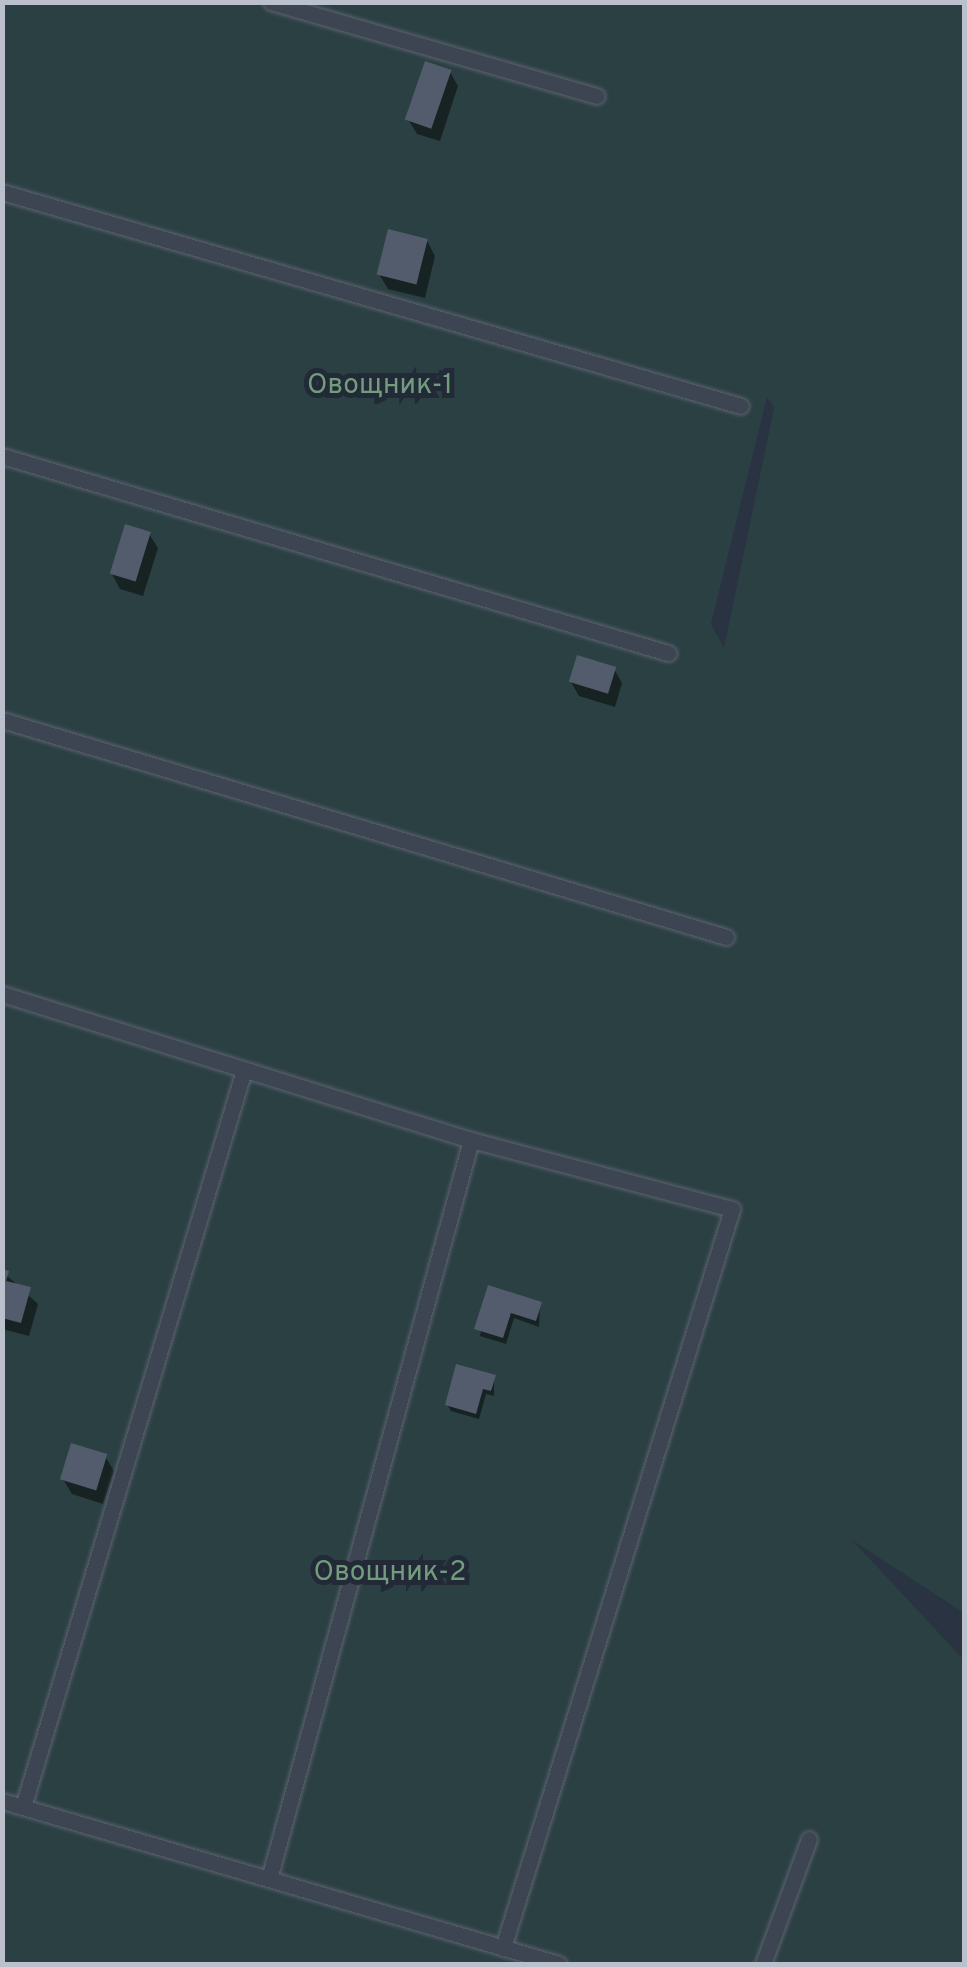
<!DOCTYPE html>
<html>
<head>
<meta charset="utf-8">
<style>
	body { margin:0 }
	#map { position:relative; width:967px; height:1967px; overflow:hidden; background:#293342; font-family:Overpass,sans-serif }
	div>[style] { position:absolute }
	.green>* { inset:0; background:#2b4043 }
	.shadow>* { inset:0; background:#0007 }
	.building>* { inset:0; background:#525c6d; transform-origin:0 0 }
	.roads { filter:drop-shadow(0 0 2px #5c6370) drop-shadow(0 0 2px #5c6370) }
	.service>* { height:15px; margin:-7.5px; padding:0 7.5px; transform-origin:7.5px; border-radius:7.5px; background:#3d4552 }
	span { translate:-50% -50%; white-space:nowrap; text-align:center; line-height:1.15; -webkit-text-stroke:10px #222a38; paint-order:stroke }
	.park-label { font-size:28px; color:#739b7d }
	.frame { position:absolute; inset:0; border:5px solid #bbc1cc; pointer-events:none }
</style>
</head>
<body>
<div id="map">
	<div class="green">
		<div style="clip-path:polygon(evenodd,3px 3px,964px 3px,964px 1613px,852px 1540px,964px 1660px,964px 1964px,3px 1964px,3px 3px,767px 397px,774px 408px,724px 648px,711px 624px,767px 397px)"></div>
	</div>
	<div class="shadow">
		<div style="clip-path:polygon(450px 72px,458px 86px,440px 141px,417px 134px,408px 119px)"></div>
		<div style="clip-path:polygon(427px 241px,435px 256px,425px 298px,388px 289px,379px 274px)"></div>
		<div style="clip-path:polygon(149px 534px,158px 548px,143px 596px,120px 589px,112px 574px)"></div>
		<div style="clip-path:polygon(614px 669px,622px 683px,615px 707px,579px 696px,571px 682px)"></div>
		<div style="clip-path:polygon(2px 1271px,38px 1304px,29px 1336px,2px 1329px)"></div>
		<div style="clip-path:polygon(490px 1288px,540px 1304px,539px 1327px,514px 1318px,506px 1344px,480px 1336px)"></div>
		<div style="clip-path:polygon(494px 1377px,494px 1396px,486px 1394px,479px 1419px,451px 1411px,447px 1404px)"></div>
		<div style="clip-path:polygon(105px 1456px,114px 1471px,103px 1504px,72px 1494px,63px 1479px)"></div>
	</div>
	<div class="building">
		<div style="left:425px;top:61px;width:28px;height:62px;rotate:19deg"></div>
		<div style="left:388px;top:229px;width:41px;height:47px;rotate:14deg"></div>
		<div style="left:125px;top:524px;width:27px;height:52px;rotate:17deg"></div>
		<div style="left:577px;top:655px;width:41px;height:28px;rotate:17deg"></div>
		<div style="clip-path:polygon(2px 1269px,9px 1271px,6px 1281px,31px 1287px,21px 1323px,2px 1318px)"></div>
		<div style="clip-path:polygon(488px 1285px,542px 1302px,536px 1321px,511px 1313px,503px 1338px,474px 1329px)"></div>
		<div style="clip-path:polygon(456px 1364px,496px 1375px,491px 1391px,483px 1389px,476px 1414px,445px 1405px)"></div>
		<div style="left:71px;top:1443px;width:38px;height:38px;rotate:17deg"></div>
	</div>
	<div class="roads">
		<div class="service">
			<div style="left:271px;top:2px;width:339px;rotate:16.1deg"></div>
			<div style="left:2px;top:192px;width:769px;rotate:16.15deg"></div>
			<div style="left:2px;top:456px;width:695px;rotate:16.48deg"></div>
			<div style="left:2px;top:720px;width:756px;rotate:16.68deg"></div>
			<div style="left:2px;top:994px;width:491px;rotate:17.3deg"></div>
			<div style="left:471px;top:1140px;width:270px;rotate:14.8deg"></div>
			<div style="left:732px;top:1209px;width:774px;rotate:107.22deg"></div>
			<div style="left:2px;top:1801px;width:580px;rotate:16.31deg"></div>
			<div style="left:23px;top:1807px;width:769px;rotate:-73.31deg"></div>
			<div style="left:269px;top:1879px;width:766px;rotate:-74.71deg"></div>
			<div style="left:763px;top:1964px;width:133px;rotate:-69.8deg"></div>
		</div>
	</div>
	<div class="park-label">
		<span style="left:380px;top:386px">Овощник-1</span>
		<span style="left:390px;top:1573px">Овощник-2</span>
	</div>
	<div class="frame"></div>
</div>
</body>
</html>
